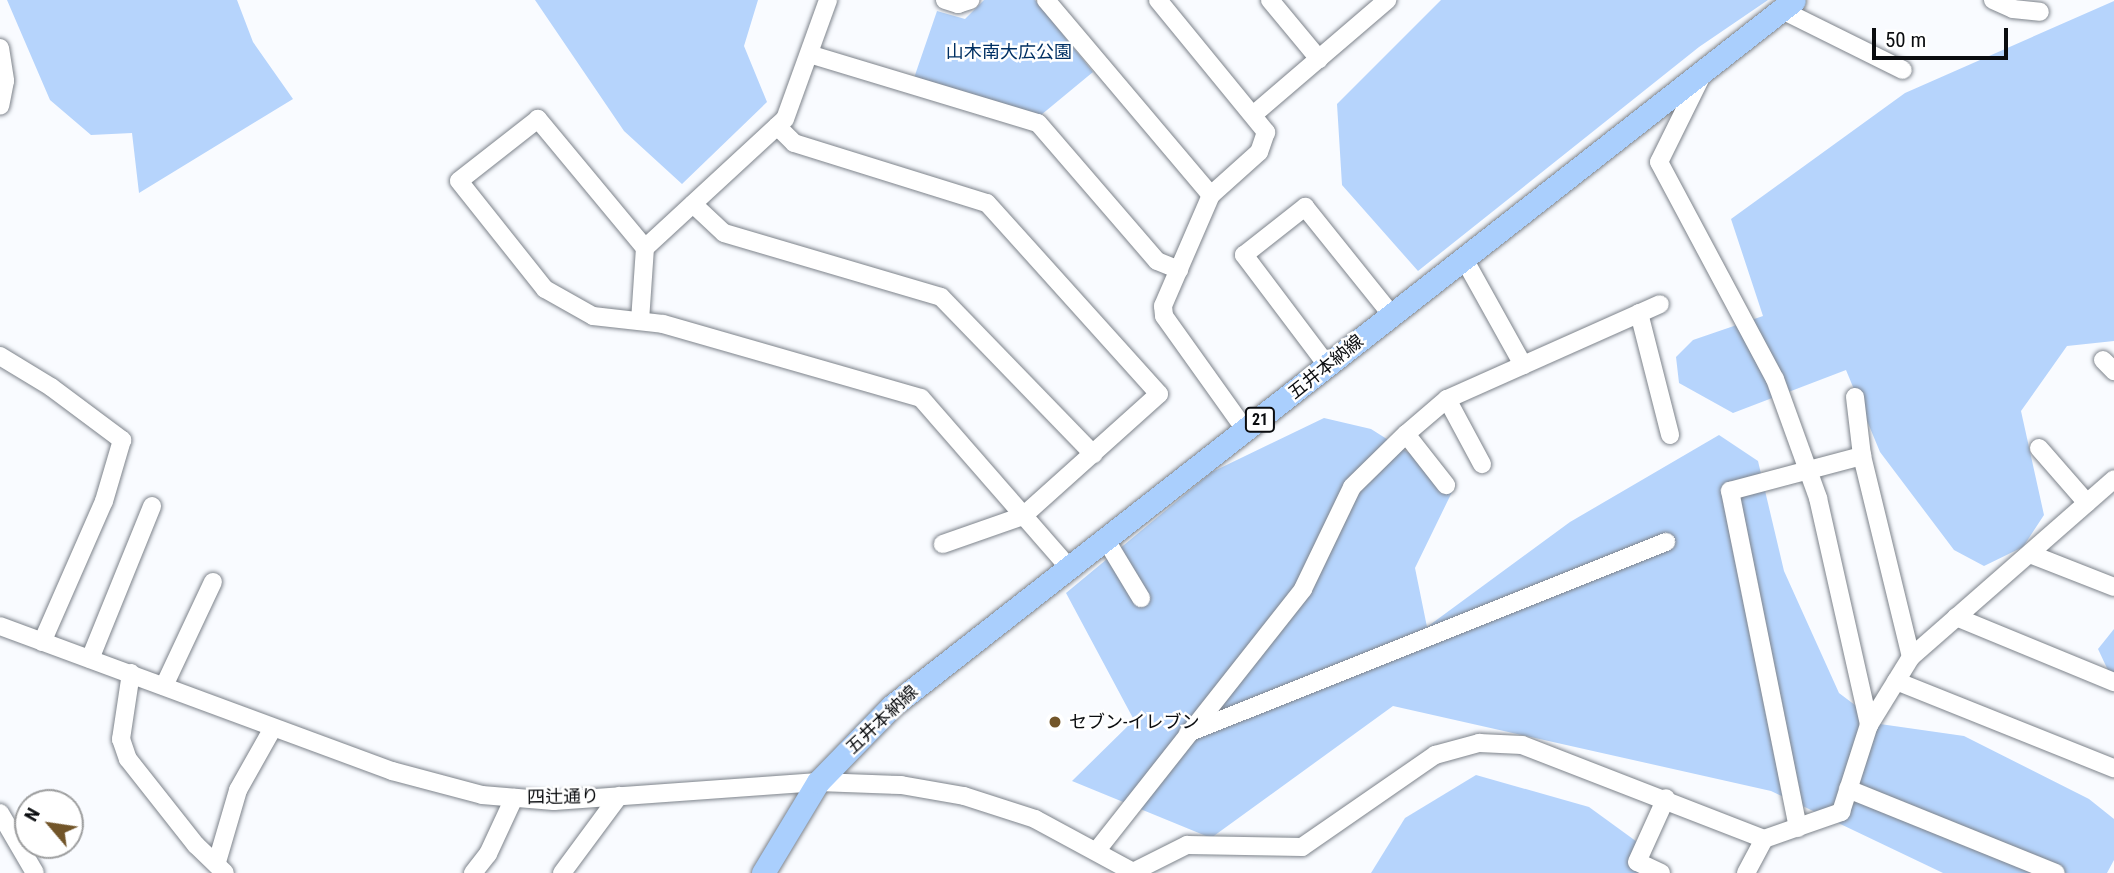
<!DOCTYPE html>
<html>
<head>
<meta charset="utf-8">
<style>
	body { margin:0 }
	#map { position:relative; width:2114px; height:873px; overflow:hidden; background:#f9fbff; font-family:"Roboto Condensed","Noto Sans JP",sans-serif }
	div>[style] { position:absolute }
	.green>* { inset:0; background:#b6d4fc }
	.roads { filter:drop-shadow(0 0 2px #7d838b) drop-shadow(0 0 2px #7d838b) }
	.minor>* { height:18px; margin:-9px; padding:0 9px; transform-origin:9px; border-radius:9px; background:#fff }
	.major>* { height:23px; margin:-11.5px; padding:0 11.5px; transform-origin:11.5px; border-radius:11.5px; background:#aacffd }
	.dots>* { width:19px; height:19px; translate:-50% -50%; box-sizing:border-box; border:4px solid #fff; border-radius:50% }
	span { translate:-50% -50%; white-space:nowrap; text-align:center; line-height:1.15; -webkit-text-stroke:5px #fff; paint-order:stroke }
	.shield-label span { padding:2px 5px; background:#fff; border:2px solid; border-radius:5px; -webkit-text-stroke-width:0 }
	.shield-label { font-size:16px; color:#0a0c0f; font-weight:700 }
	.park-label { font-size:18px; color:#013063 }
	.street-label { font-size:18px; color:#0a0c0f }
	.poi-label { font-size:18px; color:#0a0c0f }
	.left { translate:0 -50%; text-align:left }
	.north { position:absolute; left:14px; top:789px; width:70px; height:70px; box-sizing:border-box; background:#fff; border:2px solid #9d9e9f; border-radius:50%; rotate:299deg; font-size:19px; font-weight:700; line-height:28px; text-align:center; color:#0a0c0f }
	.north::after { content:''; display:block; margin:auto; width:24px; height:32px; background:#725529; clip-path:polygon(50% 0,100% 100%,50% 72%,0 100%) }
	.scale { position:absolute; left:1872px; top:28px; width:136px; height:32px; box-sizing:border-box; border:4px solid #0a0c0f; border-top:0; padding-left:9px; font-size:21px; line-height:24px; white-space:nowrap; color:#0a0c0f; -webkit-text-stroke:5px #fff; paint-order:stroke }
</style>
</head>
<body>
<div id="map">
	<div class="green">
		<div style="clip-path:polygon(7px 0,237px 0,253px 42px,293px 99px,139px 193px,132px 133px,91px 135px,50px 100px)"></div>
		<div style="clip-path:polygon(535px 0,758px 0,744px 46px,767px 102px,682px 184px,624px 131px)"></div>
		<div style="clip-path:polygon(984px 0,1035px 0,1093px 72px,1041px 115px,914px 78px,937px 11px,965px 19px)"></div>
		<div style="clip-path:polygon(1441px 0,1768px 0,1699px 47px,1418px 271px,1342px 185px,1337px 104px)"></div>
		<div style="clip-path:polygon(2114px 1px,2114px 341px,2067px 346px,2021px 411px,2044px 515px,2023px 547px,1984px 566px,1954px 550px,1880px 452px,1846px 370px,1733px 413px,1679px 383px,1676px 357px,1693px 340px,1763px 316px,1731px 219px,1905px 93px)"></div>
		<div style="clip-path:polygon(1324px 418px,1371px 429px,1428px 465px,1452px 492px,1415px 568px,1427px 627px,1570px 522px,1719px 435px,1758px 461px,1784px 571px,1839px 693px,1880px 724px,1964px 736px,2089px 799px,2114px 819px,2114px 860px,2107px 873px,1943px 873px,1771px 791px,1393px 706px,1211px 838px,1072px 781px,1134px 720px,1066px 593px,1212px 472px)"></div>
		<div style="clip-path:polygon(2114px 629px,2114px 683px,2098px 649px)"></div>
		<div style="clip-path:polygon(1476px 775px,1589px 807px,1644px 847px,1644px 866px,1638px 873px,1371px 873px,1405px 818px)"></div>
	</div>
	<div class="roads">
		<div class="minor">
			<div style="left:945px;top:0;width:14px;rotate:17deg"></div>
			<div style="left:958px;top:4px;width:13px;rotate:-18deg"></div>
			<div style="left:1046px;top:0;width:255px;rotate:49.8deg"></div>
			<div style="left:1158px;top:0;width:171px;rotate:50.7deg"></div>
			<div style="left:1266px;top:132px;width:21px;rotate:109deg"></div>
			<div style="left:1259px;top:152px;width:64px;rotate:138.1deg"></div>
			<div style="left:1211px;top:195px;width:121px;rotate:113.4deg"></div>
			<div style="left:1163px;top:306px;width:10px;rotate:84deg"></div>
			<div style="left:1164px;top:316px;width:141px;rotate:54.5deg"></div>
			<div style="left:1270px;top:0;width:77px;rotate:50.3deg"></div>
			<div style="left:1993px;top:0;width:22px;rotate:24deg"></div>
			<div style="left:2013px;top:9px;width:27px;rotate:6deg"></div>
			<div style="left:1780px;top:9px;width:137px;rotate:26.4deg"></div>
			<div style="left:0;top:48px;width:33px;rotate:81deg"></div>
			<div style="left:5px;top:81px;width:25px;rotate:101deg"></div>
			<div style="left:809px;top:54px;width:239px;rotate:16.8deg"></div>
			<div style="left:1038px;top:123px;width:182px;rotate:49.2deg"></div>
			<div style="left:1157px;top:261px;width:24px;rotate:22deg"></div>
			<div style="left:1702px;top:75px;width:97px;rotate:116.3deg"></div>
			<div style="left:1659px;top:162px;width:246px;rotate:61.9deg"></div>
			<div style="left:1775px;top:379px;width:127px;rotate:70.1deg"></div>
			<div style="left:1818px;top:498px;width:233px;rotate:77.3deg"></div>
			<div style="left:1253px;top:115px;width:177px;rotate:-40.6deg"></div>
			<div style="left:777px;top:126px;width:24px;rotate:45deg"></div>
			<div style="left:794px;top:143px;width:202px;rotate:17.3deg"></div>
			<div style="left:987px;top:203px;width:257px;rotate:48deg"></div>
			<div style="left:1159px;top:394px;width:183px;rotate:138.1deg"></div>
			<div style="left:1023px;top:516px;width:85px;rotate:160.7deg"></div>
			<div style="left:693px;top:204px;width:42px;rotate:43.1deg"></div>
			<div style="left:724px;top:233px;width:226px;rotate:16.4deg"></div>
			<div style="left:941px;top:297px;width:219px;rotate:45.9deg"></div>
			<div style="left:645px;top:248px;width:190px;rotate:-42.7deg"></div>
			<div style="left:785px;top:119px;width:127px;rotate:-70.1deg"></div>
			<div style="left:1463px;top:257px;width:124px;rotate:60.9deg"></div>
			<div style="left:1639px;top:313px;width:126px;rotate:75.7deg"></div>
			<div style="left:640px;top:321px;width:73px;rotate:-86.1deg"></div>
			<div style="left:645px;top:248px;width:168px;rotate:-129.7deg"></div>
			<div style="left:538px;top:119px;width:100px;rotate:141.9deg"></div>
			<div style="left:459px;top:181px;width:138px;rotate:51.5deg"></div>
			<div style="left:545px;top:289px;width:55px;rotate:29.4deg"></div>
			<div style="left:593px;top:316px;width:70px;rotate:6.5deg"></div>
			<div style="left:663px;top:324px;width:268px;rotate:16deg"></div>
			<div style="left:921px;top:398px;width:227px;rotate:48.9deg"></div>
			<div style="left:0;top:356px;width:60px;rotate:31.3deg"></div>
			<div style="left:51px;top:387px;width:89px;rotate:36.7deg"></div>
			<div style="left:122px;top:440px;width:64px;rotate:106.4deg"></div>
			<div style="left:104px;top:501px;width:154px;rotate:113.7deg"></div>
			<div style="left:2103px;top:360px;width:16px;rotate:45deg"></div>
			<div style="left:1327px;top:365px;width:138px;rotate:-127deg"></div>
			<div style="left:1244px;top:255px;width:78px;rotate:-38.2deg"></div>
			<div style="left:1305px;top:207px;width:137px;rotate:51.2deg"></div>
			<div style="left:1855px;top:397px;width:59px;rotate:83.2deg"></div>
			<div style="left:1862px;top:456px;width:207px;rotate:76.3deg"></div>
			<div style="left:1447px;top:399px;width:74px;rotate:61.7deg"></div>
			<div style="left:1406px;top:434px;width:65px;rotate:51.9deg"></div>
			<div style="left:2039px;top:448px;width:73px;rotate:48.9deg"></div>
			<div style="left:1106px;top:540px;width:68px;rotate:58.9deg"></div>
			<div style="left:2030px;top:554px;width:90px;rotate:21.4deg"></div>
			<div style="left:1956px;top:617px;width:171px;rotate:22.4deg"></div>
			<div style="left:0;top:626px;width:418px;rotate:20.3deg"></div>
			<div style="left:392px;top:771px;width:93px;rotate:14.9deg"></div>
			<div style="left:482px;top:795px;width:72px;rotate:4.8deg"></div>
			<div style="left:554px;top:801px;width:265px;rotate:-4.1deg"></div>
			<div style="left:818px;top:782px;width:83px;rotate:2.1deg"></div>
			<div style="left:901px;top:785px;width:64px;rotate:9.9deg"></div>
			<div style="left:964px;top:796px;width:75px;rotate:17.9deg"></div>
			<div style="left:1035px;top:819px;width:114px;rotate:28.4deg"></div>
			<div style="left:90px;top:659px;width:165px;rotate:-67.9deg"></div>
			<div style="left:131px;top:673px;width:67px;rotate:98.6deg"></div>
			<div style="left:121px;top:739px;width:21px;rotate:71deg"></div>
			<div style="left:128px;top:759px;width:110px;rotate:51.7deg"></div>
			<div style="left:196px;top:845px;width:40px;rotate:44deg"></div>
			<div style="left:1896px;top:681px;width:235px;rotate:21.8deg"></div>
			<div style="left:164px;top:686px;width:115px;rotate:-64.8deg"></div>
			<div style="left:1188px;top:733px;width:515px;rotate:-21.78deg"></div>
			<div style="left:1848px;top:789px;width:224px;rotate:22deg"></div>
			<div style="left:0;top:813px;width:69px;rotate:59.7deg"></div>
			<div style="left:1798px;top:828px;width:344px;rotate:-101.4deg"></div>
			<div style="left:1730px;top:491px;width:137px;rotate:-14.9deg"></div>
			<div style="left:1098px;top:849px;width:331px;rotate:-51.7deg"></div>
			<div style="left:1303px;top:589px;width:113px;rotate:-64.3deg"></div>
			<div style="left:1352px;top:487px;width:76px;rotate:-44.5deg"></div>
			<div style="left:1406px;top:434px;width:54px;rotate:-40.5deg"></div>
			<div style="left:1447px;top:399px;width:233px;rotate:-24deg"></div>
			<div style="left:217px;top:862px;width:75px;rotate:-73.7deg"></div>
			<div style="left:238px;top:790px;width:71px;rotate:-60.6deg"></div>
			<div style="left:473px;top:873px;width:24px;rotate:-52deg"></div>
			<div style="left:488px;top:854px;width:62px;rotate:-65.1deg"></div>
			<div style="left:562px;top:873px;width:96px;rotate:-53.5deg"></div>
			<div style="left:1131px;top:873px;width:63px;rotate:-26.6deg"></div>
			<div style="left:1187px;top:845px;width:115px;rotate:1deg"></div>
			<div style="left:1302px;top:847px;width:162px;rotate:-34.7deg"></div>
			<div style="left:1435px;top:755px;width:46px;rotate:-15.3deg"></div>
			<div style="left:1479px;top:743px;width:43px;rotate:2.7deg"></div>
			<div style="left:1522px;top:745px;width:260px;rotate:21.2deg"></div>
			<div style="left:1764px;top:839px;width:82px;rotate:-19.3deg"></div>
			<div style="left:1841px;top:812px;width:91px;rotate:-72.2deg"></div>
			<div style="left:1869px;top:725px;width:80px;rotate:-58.3deg"></div>
			<div style="left:1911px;top:657px;width:270px;rotate:-41.2deg"></div>
			<div style="left:1661px;top:873px;width:26px;rotate:-155deg"></div>
			<div style="left:1637px;top:862px;width:70px;rotate:-65.6deg"></div>
			<div style="left:1746px;top:873px;width:38px;rotate:-62deg"></div>
		</div>
		<div class="major">
			<div style="left:763px;top:873px;width:106px;rotate:-58.9deg"></div>
			<div style="left:818px;top:782px;width:106px;rotate:-45.8deg"></div>
			<div style="left:892px;top:706px;width:1145px;rotate:-38.05deg"></div>
		</div>
	</div>
	<div class="dots">
		<div style="left:1055px;top:722px;background:#725529"></div>
	</div>
	<div class="shield-label">
		<span style="left:1260px;top:420px">21</span>
	</div>
	<div class="park-label">
		<span style="left:1009px;top:52px">山木南大広公園</span>
	</div>
	<div class="street-label">
		<span style="left:1326px;top:367px;rotate:-39deg">五井本納線</span>
		<span style="left:882px;top:720px;rotate:-43deg">五井本納線</span>
		<span style="left:563px;top:797px;rotate:-1deg">四辻通り</span>
	</div>
	<div class="poi-label">
		<span class="left" style="left:1069px;top:722px">セブン-イレブン</span>
	</div>
	<div class="north">N</div>
	<div class="scale">50 m</div>
</div>
</body>
</html>
